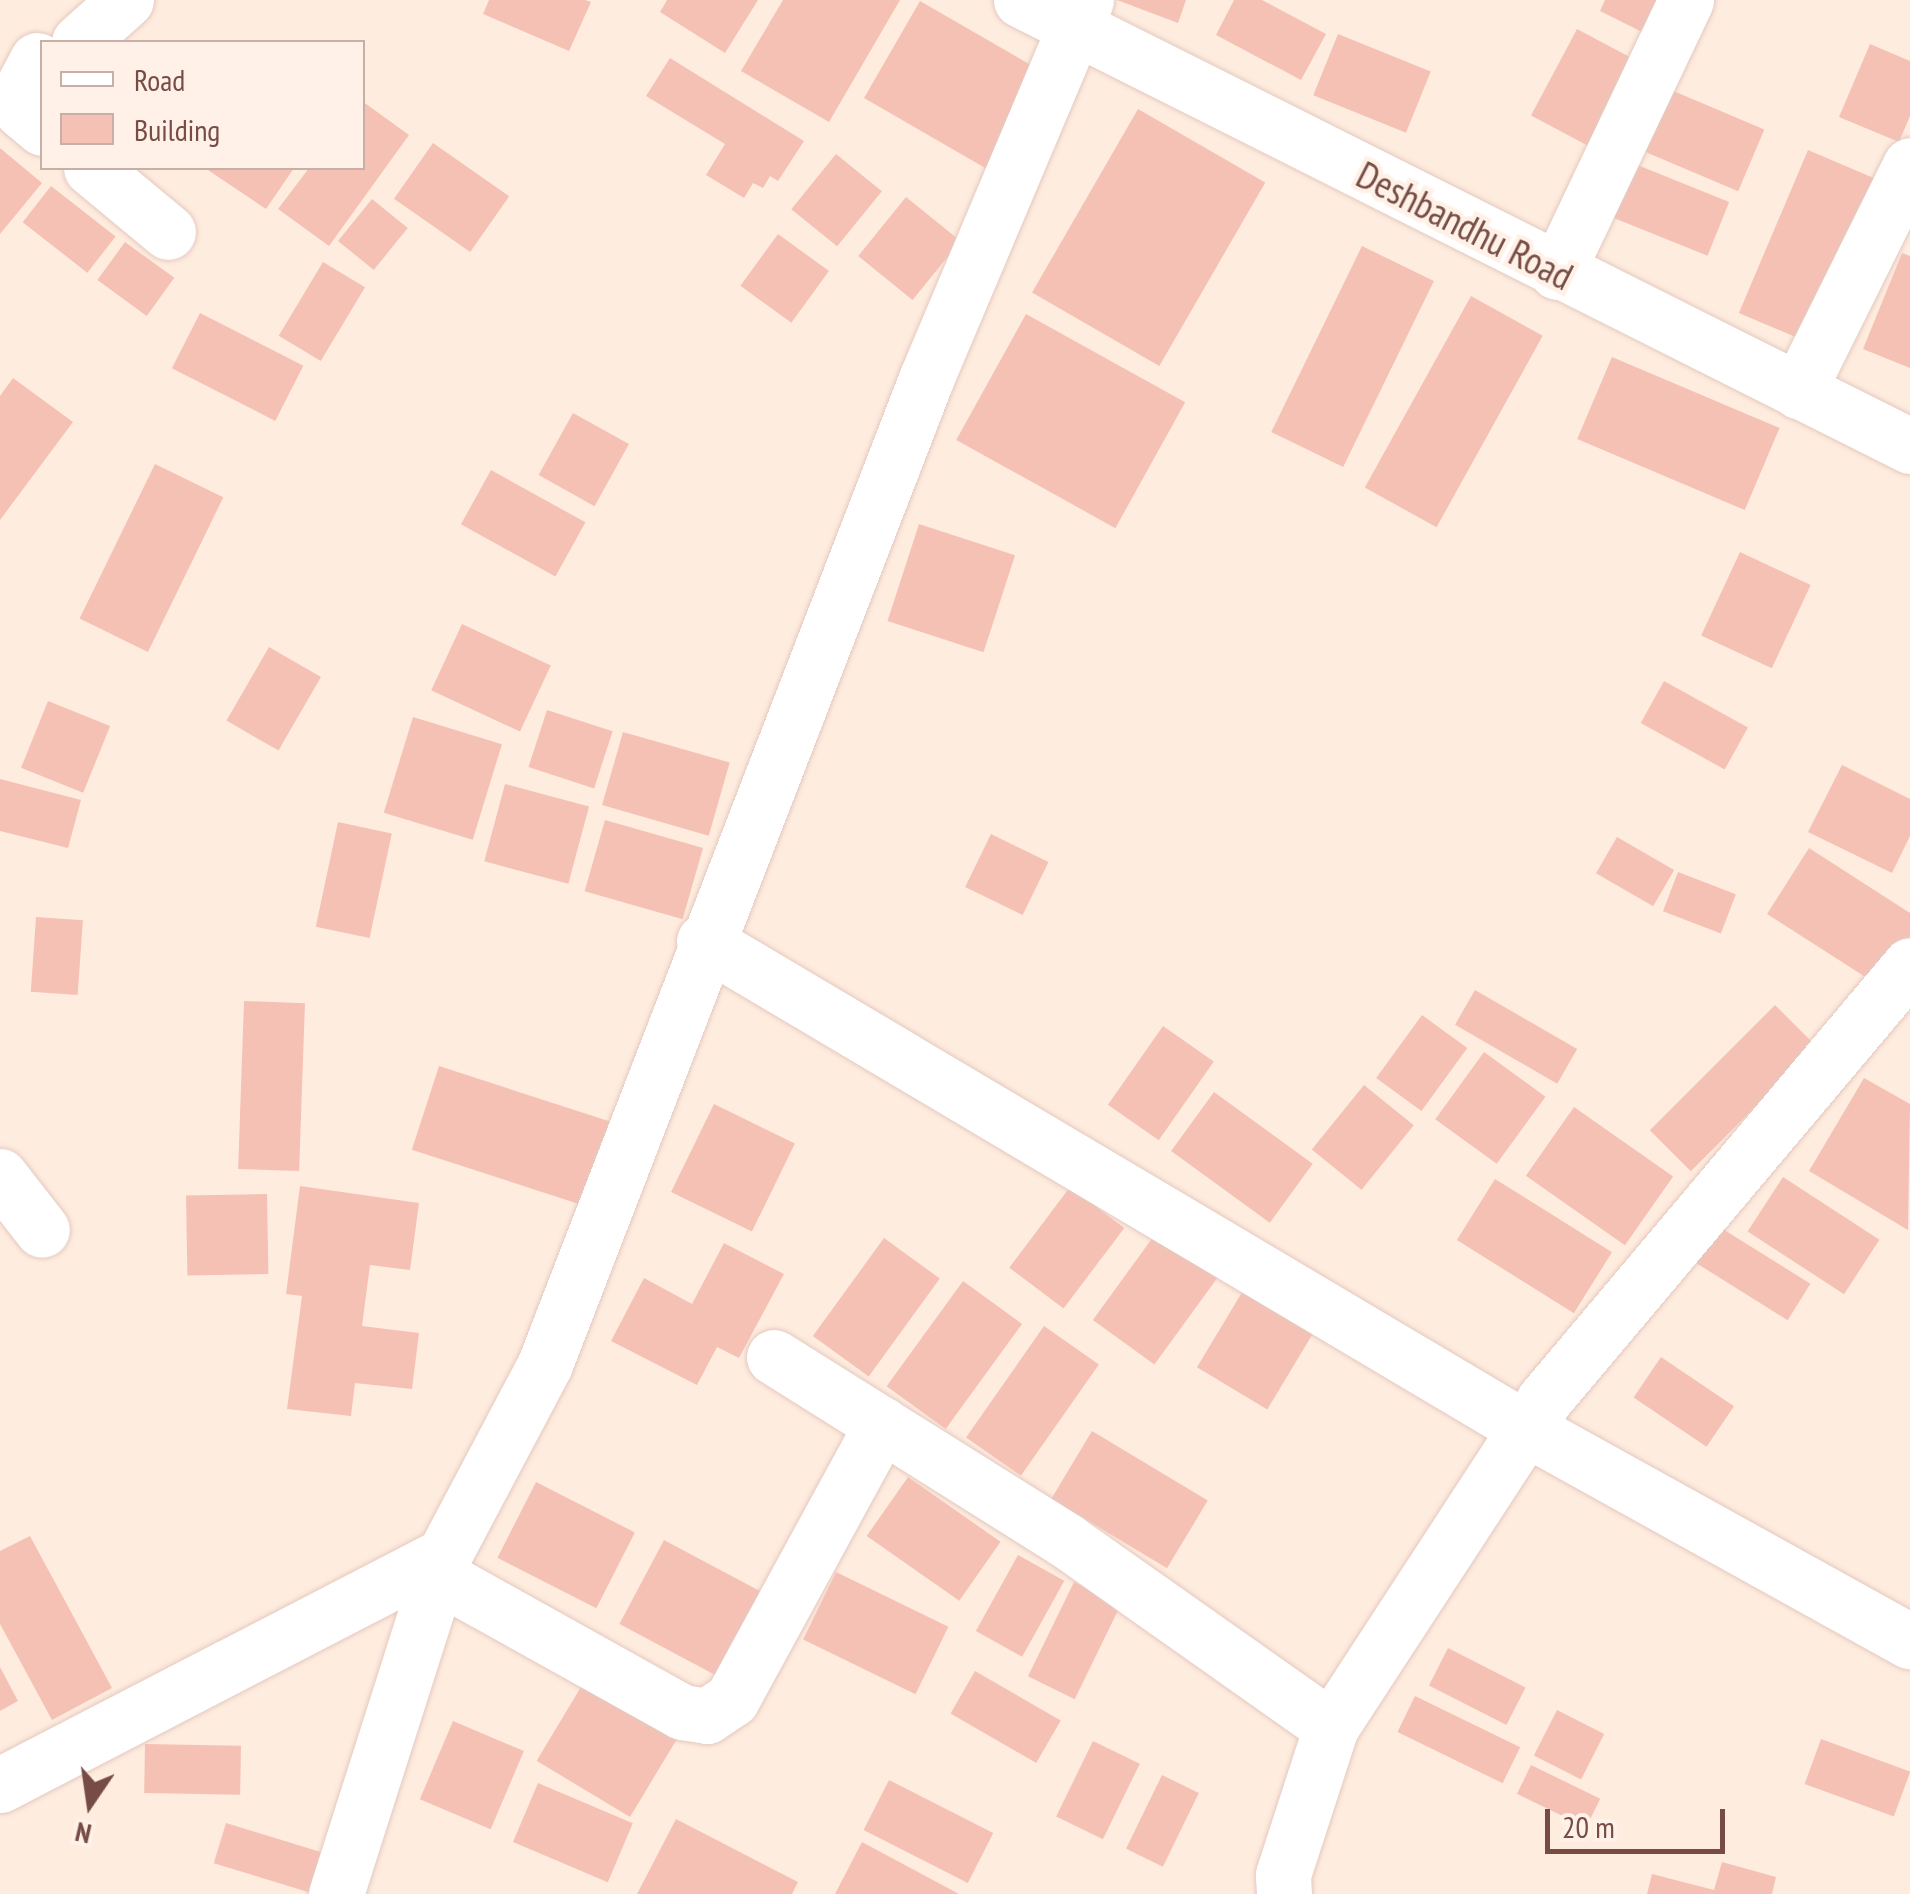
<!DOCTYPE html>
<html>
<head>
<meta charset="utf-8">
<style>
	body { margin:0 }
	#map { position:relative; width:1910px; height:1894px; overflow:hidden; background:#feecdf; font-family:"PT Sans Narrow",sans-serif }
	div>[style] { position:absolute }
	.building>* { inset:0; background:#f6c1b5; transform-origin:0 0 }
	.roads { filter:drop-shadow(0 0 2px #e5c8be) drop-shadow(0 0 2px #e5c8be) }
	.minor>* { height:55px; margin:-27.5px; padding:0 27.5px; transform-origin:27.5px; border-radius:27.5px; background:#fff }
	span { translate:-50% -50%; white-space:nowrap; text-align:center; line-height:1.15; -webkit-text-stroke:9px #fff1e7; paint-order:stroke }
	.street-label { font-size:38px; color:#764c45 }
	.legend { position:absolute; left:40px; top:40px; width:325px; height:130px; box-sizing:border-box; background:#fff1e7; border:2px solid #c8afa6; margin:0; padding:12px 18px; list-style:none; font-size:30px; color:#764c45 }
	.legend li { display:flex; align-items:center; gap:20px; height:50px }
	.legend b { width:50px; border:2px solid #c8afa6 }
	.north { position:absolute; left:40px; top:1754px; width:100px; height:100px; -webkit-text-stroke:8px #fff1e7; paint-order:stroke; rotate:193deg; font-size:28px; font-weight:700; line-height:40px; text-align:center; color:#764c45 }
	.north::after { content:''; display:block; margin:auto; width:35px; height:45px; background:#764c45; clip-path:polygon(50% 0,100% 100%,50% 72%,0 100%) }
	.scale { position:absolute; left:1545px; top:1809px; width:180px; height:45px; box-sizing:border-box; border:5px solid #764c45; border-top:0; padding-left:12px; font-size:30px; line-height:35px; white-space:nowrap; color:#764c45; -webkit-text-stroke:8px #fff1e7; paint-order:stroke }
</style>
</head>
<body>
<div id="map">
	<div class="building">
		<div style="clip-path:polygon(489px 0,585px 0,591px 2px,569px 51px,483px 14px)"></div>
		<div style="clip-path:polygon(667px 0,758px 0,725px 53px,660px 12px)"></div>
		<div style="clip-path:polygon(783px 0,900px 0,829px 122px,741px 71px)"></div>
		<div style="clip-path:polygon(1117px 0,1186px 0,1178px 23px)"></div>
		<div style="clip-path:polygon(1234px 0,1262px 0,1326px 34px,1301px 80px,1216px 35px)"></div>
		<div style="clip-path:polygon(1605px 0,1663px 0,1646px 34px,1600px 11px)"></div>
		<div style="left:920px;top:1px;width:144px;height:112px;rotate:30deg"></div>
		<div style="left:1577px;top:29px;width:64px;height:98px;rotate:28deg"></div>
		<div style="left:1338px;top:34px;width:100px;height:66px;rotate:22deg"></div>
		<div style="clip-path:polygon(1870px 44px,1910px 61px,1910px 116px,1899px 142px,1839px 117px)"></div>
		<div style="clip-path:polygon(670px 58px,804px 141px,778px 181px,770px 176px,763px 188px,753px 183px,744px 198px,706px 175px,725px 144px,646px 96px)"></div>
		<div style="left:1664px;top:87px;width:109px;height:67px;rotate:23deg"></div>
		<div style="clip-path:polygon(362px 101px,409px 135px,329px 246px,278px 209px,309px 168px,362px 168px)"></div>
		<div style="left:1138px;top:109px;width:147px;height:212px;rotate:30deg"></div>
		<div style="left:433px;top:143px;width:93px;height:68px;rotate:35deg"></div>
		<div style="clip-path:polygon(0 148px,42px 183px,0 234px)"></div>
		<div style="left:1808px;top:150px;width:72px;height:177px;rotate:23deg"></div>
		<div style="left:836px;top:154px;width:59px;height:71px;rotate:39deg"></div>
		<div style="left:1630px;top:162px;width:107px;height:58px;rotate:22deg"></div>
		<div style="clip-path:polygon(205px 168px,294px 168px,266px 209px)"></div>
		<div style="left:51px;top:186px;width:82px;height:46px;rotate:38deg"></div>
		<div style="left:906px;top:197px;width:70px;height:76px;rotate:39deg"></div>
		<div style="left:372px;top:199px;width:46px;height:54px;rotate:39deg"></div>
		<div style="left:778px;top:234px;width:63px;height:64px;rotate:36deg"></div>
		<div style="left:125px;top:242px;width:61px;height:47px;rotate:36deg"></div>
		<div style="left:1362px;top:246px;width:80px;height:207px;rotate:26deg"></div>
		<div style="clip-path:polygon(1902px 253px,1910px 256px,1910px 368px,1863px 349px)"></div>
		<div style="left:323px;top:262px;width:49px;height:86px;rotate:31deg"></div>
		<div style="left:1471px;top:296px;width:82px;height:219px;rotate:29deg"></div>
		<div style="left:200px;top:313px;width:116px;height:62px;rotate:27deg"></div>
		<div style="left:1026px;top:314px;width:182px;height:144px;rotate:29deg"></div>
		<div style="left:1612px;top:357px;width:182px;height:89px;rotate:23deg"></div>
		<div style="clip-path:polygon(13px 378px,73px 422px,0 520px,0 396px)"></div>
		<div style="left:573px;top:413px;width:64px;height:71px;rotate:29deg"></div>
		<div style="left:155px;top:464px;width:76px;height:172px;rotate:26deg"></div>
		<div style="left:491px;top:470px;width:108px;height:62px;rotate:29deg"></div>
		<div style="left:919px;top:524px;width:101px;height:102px;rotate:18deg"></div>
		<div style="left:1740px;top:552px;width:78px;height:92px;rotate:25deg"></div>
		<div style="left:462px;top:624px;width:98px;height:73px;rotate:25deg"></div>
		<div style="left:269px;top:647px;width:60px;height:85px;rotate:30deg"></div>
		<div style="left:1664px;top:681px;width:96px;height:48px;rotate:29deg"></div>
		<div style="left:48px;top:701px;width:67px;height:72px;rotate:22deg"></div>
		<div style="left:547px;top:710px;width:69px;height:60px;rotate:18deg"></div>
		<div style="left:413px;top:717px;width:93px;height:100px;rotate:17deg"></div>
		<div style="left:623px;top:732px;width:111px;height:76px;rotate:16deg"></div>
		<div style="clip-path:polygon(1842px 765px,1910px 799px,1910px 836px,1892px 873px,1808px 832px)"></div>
		<div style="clip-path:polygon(0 779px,81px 800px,68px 848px,0 831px)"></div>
		<div style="left:505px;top:784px;width:87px;height:80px;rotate:15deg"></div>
		<div style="left:605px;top:820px;width:102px;height:74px;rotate:16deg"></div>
		<div style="left:338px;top:822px;width:55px;height:107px;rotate:12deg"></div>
		<div style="left:991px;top:834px;width:64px;height:59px;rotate:26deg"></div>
		<div style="left:1617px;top:837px;width:66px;height:42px;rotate:30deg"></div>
		<div style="clip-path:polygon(1809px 848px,1910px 913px,1910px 936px,1878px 985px,1767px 914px)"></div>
		<div style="left:1678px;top:872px;width:62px;height:42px;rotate:21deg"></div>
		<div style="left:36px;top:917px;width:47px;height:75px;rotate:4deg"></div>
		<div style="left:1475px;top:990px;width:118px;height:40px;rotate:30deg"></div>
		<div style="left:244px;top:1001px;width:61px;height:168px;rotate:2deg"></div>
		<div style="left:1775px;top:1005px;width:58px;height:177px;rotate:45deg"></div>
		<div style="left:1422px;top:1015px;width:56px;height:78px;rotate:36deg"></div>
		<div style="left:1163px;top:1026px;width:62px;height:96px;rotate:35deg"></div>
		<div style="left:1484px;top:1052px;width:76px;height:83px;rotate:36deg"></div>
		<div style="left:439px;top:1066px;width:179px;height:88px;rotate:18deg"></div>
		<div style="clip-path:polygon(1864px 1078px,1910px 1104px,1908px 1230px,1809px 1171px)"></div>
		<div style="left:1364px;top:1085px;width:64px;height:83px;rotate:39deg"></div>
		<div style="left:1214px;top:1092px;width:122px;height:73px;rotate:36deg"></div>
		<div style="left:714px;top:1104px;width:90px;height:98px;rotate:26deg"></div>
		<div style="left:1574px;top:1107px;width:121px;height:84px;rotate:35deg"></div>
		<div style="left:1783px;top:1177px;width:115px;height:65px;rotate:33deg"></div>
		<div style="left:1495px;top:1179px;width:138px;height:72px;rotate:32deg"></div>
		<div style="clip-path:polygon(300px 1186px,419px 1203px,410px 1270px,370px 1265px,362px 1326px,419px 1333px,412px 1389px,355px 1383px,351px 1416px,287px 1409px,302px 1296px,286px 1294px)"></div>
		<div style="left:1070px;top:1187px;width:68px;height:101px;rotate:37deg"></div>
		<div style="left:267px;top:1194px;width:80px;height:81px;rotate:89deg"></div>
		<div style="left:1164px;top:1222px;width:76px;height:121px;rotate:36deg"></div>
		<div style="left:1718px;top:1226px;width:109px;height:43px;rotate:32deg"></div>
		<div style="left:884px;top:1238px;width:69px;height:121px;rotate:36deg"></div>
		<div style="clip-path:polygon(724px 1243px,784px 1274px,739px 1358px,717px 1347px,697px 1385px,611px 1341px,644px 1278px,692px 1304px)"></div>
		<div style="left:1250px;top:1279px;width:82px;height:103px;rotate:31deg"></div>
		<div style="left:963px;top:1281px;width:73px;height:130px;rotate:36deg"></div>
		<div style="left:1044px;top:1326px;width:67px;height:136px;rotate:35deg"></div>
		<div style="left:1661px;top:1357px;width:88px;height:49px;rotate:34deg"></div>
		<div style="left:1092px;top:1431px;width:135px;height:79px;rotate:31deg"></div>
		<div style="left:908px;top:1477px;width:113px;height:72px;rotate:35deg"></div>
		<div style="left:536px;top:1482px;width:111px;height:85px;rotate:27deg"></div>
		<div style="clip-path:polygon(30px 1536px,112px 1688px,52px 1720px,0 1624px,0 1551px)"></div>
		<div style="left:664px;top:1540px;width:123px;height:95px;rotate:28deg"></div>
		<div style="left:1018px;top:1555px;width:53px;height:87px;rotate:29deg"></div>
		<div style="left:836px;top:1572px;width:125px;height:75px;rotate:26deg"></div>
		<div style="left:1074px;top:1582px;width:52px;height:105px;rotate:26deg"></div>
		<div style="left:1448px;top:1648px;width:87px;height:42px;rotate:27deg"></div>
		<div style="clip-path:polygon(0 1667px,18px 1701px,0 1711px)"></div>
		<div style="left:975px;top:1671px;width:99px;height:49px;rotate:30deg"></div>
		<div style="left:584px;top:1682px;width:109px;height:92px;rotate:31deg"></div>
		<div style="left:1415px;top:1696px;width:117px;height:40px;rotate:26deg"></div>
		<div style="left:1557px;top:1710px;width:53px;height:51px;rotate:27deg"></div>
		<div style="left:453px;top:1721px;width:77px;height:85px;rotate:23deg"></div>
		<div style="left:1821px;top:1739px;width:95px;height:48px;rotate:20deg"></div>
		<div style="left:1093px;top:1741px;width:52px;height:84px;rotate:26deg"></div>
		<div style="left:145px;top:1744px;width:96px;height:49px;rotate:1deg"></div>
		<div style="left:1531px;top:1765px;width:77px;height:32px;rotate:26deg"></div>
		<div style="left:1162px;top:1775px;width:41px;height:82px;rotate:26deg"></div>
		<div style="left:889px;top:1780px;width:117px;height:56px;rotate:27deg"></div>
		<div style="left:538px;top:1783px;width:103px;height:64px;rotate:23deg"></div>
		<div style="clip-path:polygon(676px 1819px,798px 1882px,792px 1894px,637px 1894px)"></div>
		<div style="left:226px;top:1823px;width:110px;height:42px;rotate:17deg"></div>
		<div style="clip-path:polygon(862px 1842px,959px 1894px,835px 1894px)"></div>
		<div style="clip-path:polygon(1722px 1862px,1776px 1877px,1772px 1894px,1647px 1894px,1652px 1874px,1714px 1890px)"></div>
	</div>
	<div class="roads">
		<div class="minor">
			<div style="left:1021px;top:0;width:995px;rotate:26.64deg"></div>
			<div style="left:79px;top:42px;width:63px;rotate:-41.8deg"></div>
			<div style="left:37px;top:60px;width:38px;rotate:118deg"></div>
			<div style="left:19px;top:94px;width:17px;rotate:80deg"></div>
			<div style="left:22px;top:111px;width:26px;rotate:40deg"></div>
			<div style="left:91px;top:168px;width:100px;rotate:39.7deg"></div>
			<div style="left:1557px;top:272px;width:301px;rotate:-64.6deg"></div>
			<div style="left:1798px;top:391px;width:252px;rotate:-63.6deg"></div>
			<div style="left:704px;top:941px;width:955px;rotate:30.68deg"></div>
			<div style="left:1525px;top:1428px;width:440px;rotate:29deg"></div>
			<div style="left:0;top:1176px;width:68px;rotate:52.1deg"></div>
			<div style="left:774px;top:1357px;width:346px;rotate:32.1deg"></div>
			<div style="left:1067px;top:1541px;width:323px;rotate:35.2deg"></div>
			<div style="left:1331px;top:1727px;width:156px;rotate:108deg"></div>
			<div style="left:1283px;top:1875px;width:19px;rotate:87deg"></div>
			<div style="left:438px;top:1576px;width:279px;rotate:29.1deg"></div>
			<div style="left:682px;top:1712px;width:25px;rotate:9deg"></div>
			<div style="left:707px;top:1716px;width:30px;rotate:-34deg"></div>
			<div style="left:732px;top:1699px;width:313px;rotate:-61.4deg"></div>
			<div style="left:1331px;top:1727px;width:390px;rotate:-56.9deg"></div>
			<div style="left:1544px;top:1400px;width:568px;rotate:-49.92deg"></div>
			<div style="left:0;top:1785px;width:500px;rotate:-27.38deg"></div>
			<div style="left:336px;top:1894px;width:356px;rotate:-72.3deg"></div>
			<div style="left:444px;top:1555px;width:216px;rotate:-62.1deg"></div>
			<div style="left:545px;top:1364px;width:1056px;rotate:-68.85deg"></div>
			<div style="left:926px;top:379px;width:411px;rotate:-67.1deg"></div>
		</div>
	</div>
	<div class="street-label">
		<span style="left:1465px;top:225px;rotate:27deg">Deshbandhu Road</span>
	</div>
	<ul class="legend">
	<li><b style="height:12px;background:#fff"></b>Road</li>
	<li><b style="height:28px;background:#f6c1b5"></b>Building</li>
	</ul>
	<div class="north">N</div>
	<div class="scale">20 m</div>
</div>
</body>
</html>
